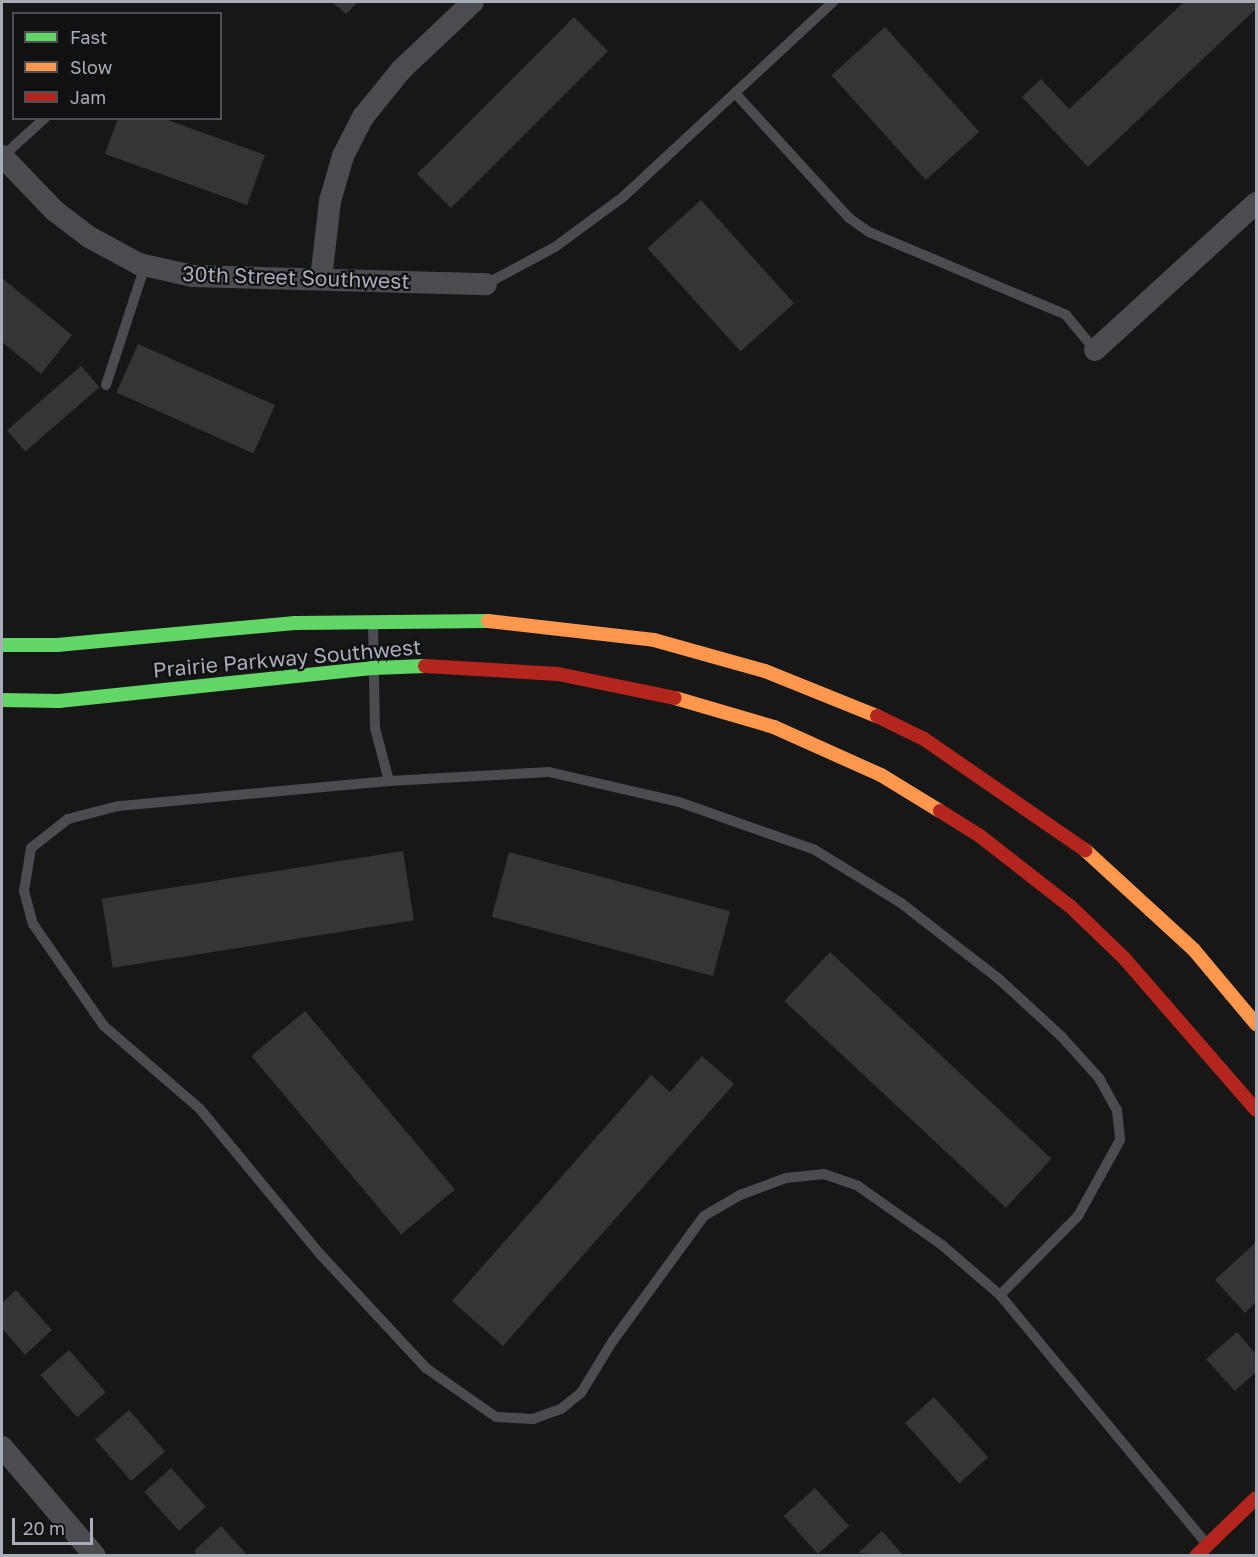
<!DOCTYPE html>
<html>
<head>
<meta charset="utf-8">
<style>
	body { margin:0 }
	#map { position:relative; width:1258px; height:1557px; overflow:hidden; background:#171717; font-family:"Golos Text",sans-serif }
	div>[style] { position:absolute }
	.building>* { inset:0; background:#353536; transform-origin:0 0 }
	.lane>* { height:10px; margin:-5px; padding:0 5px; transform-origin:5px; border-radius:5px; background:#4b4c50 }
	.street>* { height:22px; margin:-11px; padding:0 11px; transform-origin:11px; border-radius:11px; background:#4b4c50 }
	.fast>* { height:14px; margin:-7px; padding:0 7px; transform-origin:7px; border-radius:7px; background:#63d668 }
	.slow>* { height:14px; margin:-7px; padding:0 7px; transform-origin:7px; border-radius:7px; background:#ff974d }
	.jam>* { height:14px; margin:-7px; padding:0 7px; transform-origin:7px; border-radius:7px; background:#b3261e }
	span { translate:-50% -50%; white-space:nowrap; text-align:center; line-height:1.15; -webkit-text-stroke:4.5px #111113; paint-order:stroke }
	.street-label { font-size:21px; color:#a8adb8 }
	.frame { position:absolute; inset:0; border:3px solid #a8adb8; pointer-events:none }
	.legend { position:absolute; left:12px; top:12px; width:210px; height:108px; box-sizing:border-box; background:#111113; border:2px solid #4d4f55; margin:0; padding:8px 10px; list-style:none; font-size:18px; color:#a8adb8 }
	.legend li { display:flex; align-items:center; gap:12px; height:30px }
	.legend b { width:30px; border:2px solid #4d4f55 }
	.scale { position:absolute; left:12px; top:1518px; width:81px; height:27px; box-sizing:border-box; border:3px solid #a8adb8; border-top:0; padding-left:8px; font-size:18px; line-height:21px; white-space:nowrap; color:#a8adb8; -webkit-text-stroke:4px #111113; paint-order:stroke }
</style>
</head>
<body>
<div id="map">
	<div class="building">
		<div style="clip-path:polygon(332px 2px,358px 2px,346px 14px)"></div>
		<div style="clip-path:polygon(1184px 2px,1256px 2px,1256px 9px,1088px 167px,1022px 97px,1041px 79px,1069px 109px)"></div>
		<div style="left:574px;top:17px;width:48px;height:222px;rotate:45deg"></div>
		<div style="left:885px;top:27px;width:141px;height:72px;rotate:48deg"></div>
		<div style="clip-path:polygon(118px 118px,162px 118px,265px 155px,247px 205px,105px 154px)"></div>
		<div style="left:701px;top:200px;width:139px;height:72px;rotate:48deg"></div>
		<div style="clip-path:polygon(2px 278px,72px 335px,41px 374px,2px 342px)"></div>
		<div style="left:138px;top:344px;width:150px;height:53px;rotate:24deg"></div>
		<div style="left:81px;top:366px;width:28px;height:98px;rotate:49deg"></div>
		<div style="left:403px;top:851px;width:70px;height:305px;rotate:81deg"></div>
		<div style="left:509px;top:852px;width:229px;height:67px;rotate:15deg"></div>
		<div style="left:830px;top:952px;width:303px;height:67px;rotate:43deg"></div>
		<div style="left:305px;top:1011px;width:233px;height:70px;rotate:50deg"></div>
		<div style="clip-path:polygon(702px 1056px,734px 1084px,503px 1346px,452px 1301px,651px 1075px,670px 1092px)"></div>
		<div style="clip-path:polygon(1256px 1242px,1256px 1302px,1245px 1313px,1215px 1280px)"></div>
		<div style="clip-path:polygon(16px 1290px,52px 1330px,25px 1355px,2px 1328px,2px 1303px)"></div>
		<div style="clip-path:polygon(1237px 1332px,1256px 1354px,1256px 1372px,1235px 1391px,1206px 1359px)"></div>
		<div style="left:69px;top:1350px;width:56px;height:38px;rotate:49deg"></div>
		<div style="left:934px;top:1397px;width:81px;height:39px;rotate:48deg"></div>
		<div style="left:129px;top:1410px;width:55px;height:45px;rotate:49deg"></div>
		<div style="left:171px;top:1468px;width:52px;height:36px;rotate:48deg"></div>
		<div style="left:815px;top:1488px;width:51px;height:42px;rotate:48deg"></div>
		<div style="clip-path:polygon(221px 1526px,248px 1556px,198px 1556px,194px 1551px)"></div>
		<div style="clip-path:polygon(882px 1531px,904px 1556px,858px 1553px)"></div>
	</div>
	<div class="lane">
		<div style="left:735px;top:93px;width:169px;rotate:47.6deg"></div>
		<div style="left:849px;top:218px;width:24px;rotate:35deg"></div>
		<div style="left:869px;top:232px;width:214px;rotate:22.8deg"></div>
		<div style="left:1066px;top:315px;width:45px;rotate:50.4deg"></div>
		<div style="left:2px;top:157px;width:58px;rotate:-42.2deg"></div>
		<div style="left:486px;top:284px;width:78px;rotate:-28.2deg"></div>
		<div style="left:555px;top:247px;width:84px;rotate:-36.3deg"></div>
		<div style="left:623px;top:197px;width:287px;rotate:-42.9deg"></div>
		<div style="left:106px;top:385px;width:125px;rotate:-71.9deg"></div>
		<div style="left:373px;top:625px;width:103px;rotate:88.9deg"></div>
		<div style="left:375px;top:728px;width:55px;rotate:75.2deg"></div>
		<div style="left:389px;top:781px;width:272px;rotate:174.7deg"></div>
		<div style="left:118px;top:806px;width:52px;rotate:165.4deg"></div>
		<div style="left:68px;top:819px;width:47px;rotate:141.9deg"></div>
		<div style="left:31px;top:848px;width:44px;rotate:99.2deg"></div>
		<div style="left:24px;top:891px;width:34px;rotate:75deg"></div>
		<div style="left:33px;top:924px;width:124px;rotate:55.2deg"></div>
		<div style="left:104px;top:1026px;width:127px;rotate:40.8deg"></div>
		<div style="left:200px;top:1109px;width:188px;rotate:50.4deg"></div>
		<div style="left:320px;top:1254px;width:156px;rotate:47.1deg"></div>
		<div style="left:426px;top:1368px;width:85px;rotate:35deg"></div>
		<div style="left:496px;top:1417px;width:37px;rotate:3deg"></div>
		<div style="left:533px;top:1419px;width:30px;rotate:-20deg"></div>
		<div style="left:561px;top:1409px;width:26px;rotate:-39deg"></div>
		<div style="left:581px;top:1393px;width:60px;rotate:-58.7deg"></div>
		<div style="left:612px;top:1342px;width:156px;rotate:-53.9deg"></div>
		<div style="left:704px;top:1216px;width:42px;rotate:-30.3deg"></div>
		<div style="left:740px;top:1195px;width:49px;rotate:-20.3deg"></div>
		<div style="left:786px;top:1178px;width:38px;rotate:-6deg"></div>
		<div style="left:824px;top:1174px;width:36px;rotate:19deg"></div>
		<div style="left:858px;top:1186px;width:103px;rotate:35.1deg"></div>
		<div style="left:942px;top:1245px;width:77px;rotate:40.8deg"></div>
		<div style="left:1000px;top:1295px;width:321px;rotate:50.3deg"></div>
		<div style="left:389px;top:781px;width:160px;rotate:-3.2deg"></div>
		<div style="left:549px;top:772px;width:133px;rotate:13deg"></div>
		<div style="left:679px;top:802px;width:144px;rotate:19.4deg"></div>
		<div style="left:815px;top:850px;width:101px;rotate:31.6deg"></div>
		<div style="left:901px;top:903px;width:124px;rotate:37.8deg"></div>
		<div style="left:999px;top:979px;width:86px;rotate:42.6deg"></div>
		<div style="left:1062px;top:1037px;width:55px;rotate:47.9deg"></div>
		<div style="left:1099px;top:1078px;width:37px;rotate:61deg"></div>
		<div style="left:1117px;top:1110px;width:30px;rotate:84deg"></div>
		<div style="left:1120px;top:1140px;width:87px;rotate:118.9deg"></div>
		<div style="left:1078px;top:1216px;width:111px;rotate:134.6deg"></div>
	</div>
	<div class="street">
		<div style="left:2px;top:156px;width:76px;rotate:46.1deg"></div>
		<div style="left:55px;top:211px;width:43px;rotate:37.4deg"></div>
		<div style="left:89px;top:237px;width:57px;rotate:28.4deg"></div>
		<div style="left:139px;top:264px;width:55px;rotate:12.5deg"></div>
		<div style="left:193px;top:276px;width:293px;rotate:1.6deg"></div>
		<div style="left:321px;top:279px;width:79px;rotate:-83.4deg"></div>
		<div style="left:330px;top:201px;width:47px;rotate:-73.9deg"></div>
		<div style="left:343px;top:156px;width:44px;rotate:-62.9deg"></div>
		<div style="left:363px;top:117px;width:60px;rotate:-51deg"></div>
		<div style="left:401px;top:70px;width:99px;rotate:-43.4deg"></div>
		<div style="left:1095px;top:350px;width:218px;rotate:-42.4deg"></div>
		<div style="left:2px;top:1447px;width:143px;rotate:49.5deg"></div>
	</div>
	<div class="fast">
		<div style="left:2px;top:645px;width:55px"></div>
		<div style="left:57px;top:645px;width:239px;rotate:-5.3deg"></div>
		<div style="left:295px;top:623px;width:193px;rotate:-0.6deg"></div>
		<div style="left:2px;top:700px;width:57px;rotate:1deg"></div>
		<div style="left:59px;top:701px;width:317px;rotate:-6deg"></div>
		<div style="left:374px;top:668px;width:51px;rotate:-2.2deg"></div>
	</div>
	<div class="slow">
		<div style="left:488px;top:621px;width:167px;rotate:6.5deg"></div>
		<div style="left:654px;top:640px;width:115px;rotate:15.6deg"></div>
		<div style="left:765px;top:671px;width:121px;rotate:21.9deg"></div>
		<div style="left:675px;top:698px;width:103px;rotate:16.3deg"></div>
		<div style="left:774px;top:727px;width:117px;rotate:24.2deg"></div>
		<div style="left:881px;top:775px;width:69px;rotate:31.4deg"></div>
		<div style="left:1085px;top:850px;width:148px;rotate:42.5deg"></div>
		<div style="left:1194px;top:950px;width:97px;rotate:50deg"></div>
	</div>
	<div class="jam">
		<div style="left:425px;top:666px;width:133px;rotate:3.4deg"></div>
		<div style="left:558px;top:674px;width:119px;rotate:11.6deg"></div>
		<div style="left:877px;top:716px;width:52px;rotate:26.1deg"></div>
		<div style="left:924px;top:739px;width:196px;rotate:34.6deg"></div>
		<div style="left:940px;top:811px;width:47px;rotate:32deg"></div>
		<div style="left:980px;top:836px;width:115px;rotate:38deg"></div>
		<div style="left:1071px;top:907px;width:74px;rotate:43.9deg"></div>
		<div style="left:1124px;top:958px;width:201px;rotate:49deg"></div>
		<div style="left:1196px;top:1556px;width:83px;rotate:-44deg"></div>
	</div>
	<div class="street-label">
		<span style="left:296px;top:277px;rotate:2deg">30th Street Southwest</span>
		<span style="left:287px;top:658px;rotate:-5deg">Prairie Parkway Southwest</span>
	</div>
	<div class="frame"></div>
	<ul class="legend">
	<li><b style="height:8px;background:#63d668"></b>Fast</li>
	<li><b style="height:8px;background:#ff974d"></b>Slow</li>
	<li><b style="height:8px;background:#b3261e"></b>Jam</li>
	</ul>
	<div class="scale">20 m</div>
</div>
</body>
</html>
